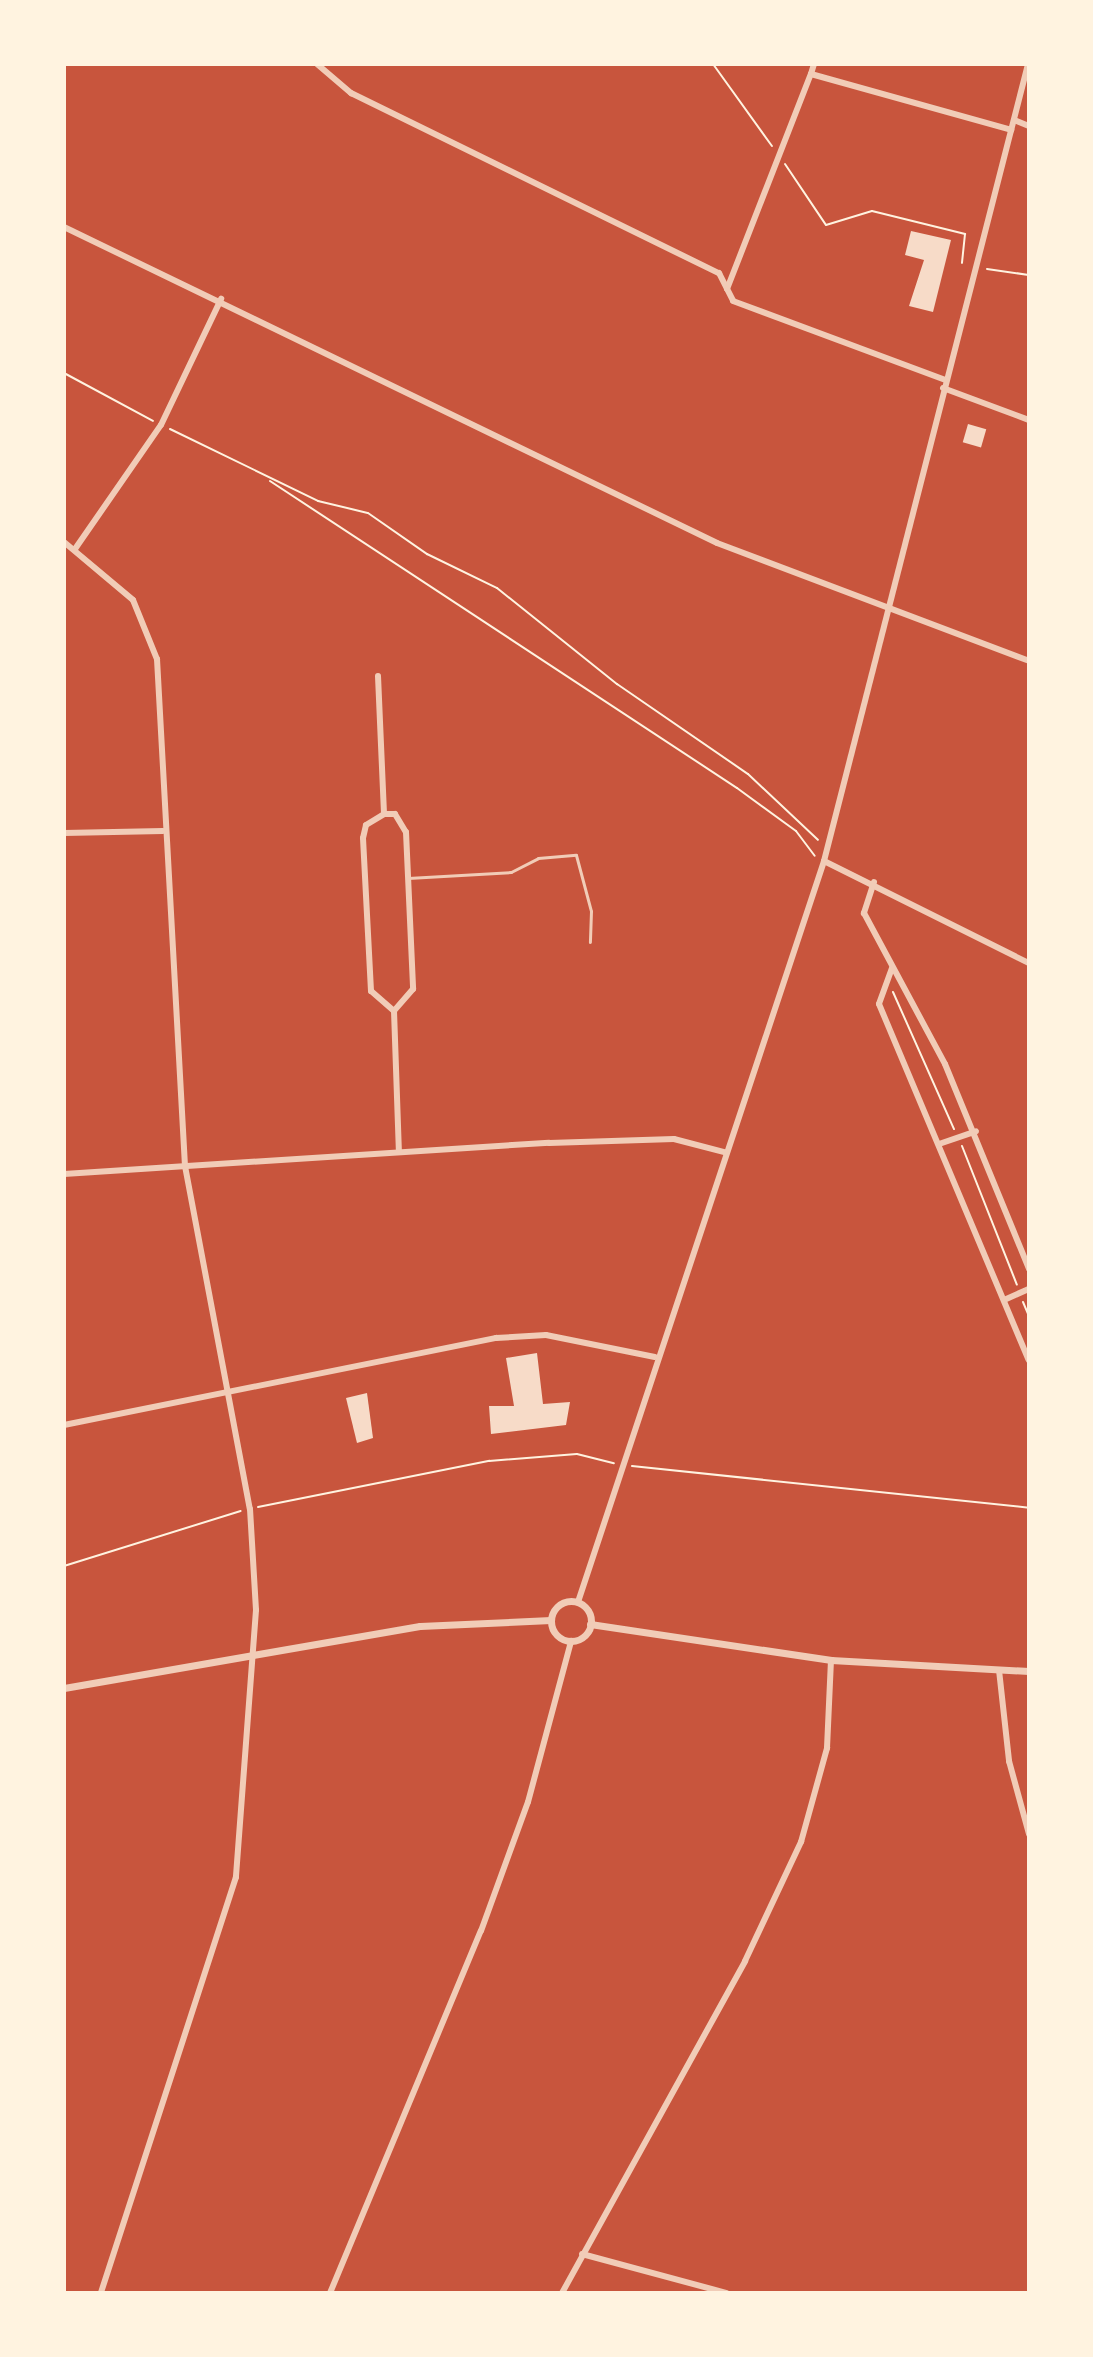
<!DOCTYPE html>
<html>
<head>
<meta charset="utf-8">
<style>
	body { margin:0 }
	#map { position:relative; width:1093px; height:2357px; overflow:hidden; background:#c8553d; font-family:"Golos Text",sans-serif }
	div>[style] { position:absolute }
	.building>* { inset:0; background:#f7dbc8; transform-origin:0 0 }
	.path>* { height:2px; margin:-1px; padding:0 1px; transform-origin:1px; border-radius:1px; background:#fff3e0 }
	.service>* { height:3px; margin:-1.5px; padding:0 1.5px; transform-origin:1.5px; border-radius:1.5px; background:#f1ccb7 }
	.minor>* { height:6px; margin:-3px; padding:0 3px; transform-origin:3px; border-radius:3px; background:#f1ccb7 }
	.tertiary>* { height:7px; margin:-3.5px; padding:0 3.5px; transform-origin:3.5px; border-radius:3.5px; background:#f1ccb7 }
	.tertiary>.ring { margin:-3.5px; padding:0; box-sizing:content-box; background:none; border:7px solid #f1ccb7; border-radius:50% }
	span { translate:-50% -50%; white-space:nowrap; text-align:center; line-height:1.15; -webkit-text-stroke:7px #fff3e0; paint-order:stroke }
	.frame { position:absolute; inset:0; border:66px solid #fff3e0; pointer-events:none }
</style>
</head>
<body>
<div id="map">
	<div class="building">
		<div style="clip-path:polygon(911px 231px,951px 240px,933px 312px,909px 306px,924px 260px,905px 255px)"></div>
		<div style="left:968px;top:424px;width:19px;height:19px;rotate:16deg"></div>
		<div style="clip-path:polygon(537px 1353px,543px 1404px,570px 1402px,566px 1425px,491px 1434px,489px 1406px,514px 1406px,506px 1358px)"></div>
		<div style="clip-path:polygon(367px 1393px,373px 1438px,357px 1443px,346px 1398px)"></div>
	</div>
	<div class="path">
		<div style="left:713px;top:64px;width:101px;rotate:54.3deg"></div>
		<div style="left:785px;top:164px;width:73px;rotate:56.1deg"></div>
		<div style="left:826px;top:225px;width:48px;rotate:-16.9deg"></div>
		<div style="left:872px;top:211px;width:96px;rotate:13.9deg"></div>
		<div style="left:965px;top:234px;width:29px;rotate:96deg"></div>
		<div style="left:987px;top:269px;width:42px;rotate:8.1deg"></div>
		<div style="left:64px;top:373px;width:101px;rotate:28.3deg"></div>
		<div style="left:170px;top:429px;width:165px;rotate:25.9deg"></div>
		<div style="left:318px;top:501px;width:51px;rotate:13.5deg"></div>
		<div style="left:368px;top:513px;width:72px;rotate:34.8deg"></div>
		<div style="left:427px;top:554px;width:78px;rotate:25.9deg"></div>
		<div style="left:497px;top:588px;width:154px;rotate:38.7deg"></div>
		<div style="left:617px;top:684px;width:159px;rotate:34.5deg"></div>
		<div style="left:748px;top:774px;width:96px;rotate:43.3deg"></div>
		<div style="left:270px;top:481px;width:559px;rotate:33.32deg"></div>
		<div style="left:737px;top:788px;width:73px;rotate:36.1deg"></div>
		<div style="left:796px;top:831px;width:31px;rotate:53deg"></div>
		<div style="left:893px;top:992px;width:150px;rotate:66deg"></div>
		<div style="left:962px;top:1146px;width:149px;rotate:68.4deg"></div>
		<div style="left:1023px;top:1302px;width:15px;rotate:67deg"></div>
		<div style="left:632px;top:1466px;width:399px;rotate:6deg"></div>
		<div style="left:258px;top:1507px;width:236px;rotate:-11.3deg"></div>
		<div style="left:489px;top:1461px;width:88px;rotate:-4.5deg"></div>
		<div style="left:577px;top:1454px;width:38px;rotate:14deg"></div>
		<div style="left:64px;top:1566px;width:185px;rotate:-17.3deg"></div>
	</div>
	<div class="service">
		<div style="left:408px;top:878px;width:103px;rotate:-3.3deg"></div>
		<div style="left:511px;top:872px;width:30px;rotate:-27deg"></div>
		<div style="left:538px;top:858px;width:38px;rotate:-5deg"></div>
		<div style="left:576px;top:855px;width:58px;rotate:75deg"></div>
		<div style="left:591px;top:911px;width:31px;rotate:92deg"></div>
	</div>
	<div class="minor">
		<div style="left:317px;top:64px;width:45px;rotate:40.5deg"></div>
		<div style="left:351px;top:93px;width:410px;rotate:26.1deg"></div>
		<div style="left:719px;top:273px;width:31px;rotate:63deg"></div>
		<div style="left:733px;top:301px;width:226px;rotate:20.4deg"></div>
		<div style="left:814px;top:64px;width:10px;rotate:107deg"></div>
		<div style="left:811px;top:74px;width:208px;rotate:15.6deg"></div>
		<div style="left:1014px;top:120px;width:16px;rotate:22deg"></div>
		<div style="left:64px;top:227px;width:725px;rotate:25.82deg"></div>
		<div style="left:717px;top:543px;width:334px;rotate:20.7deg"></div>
		<div style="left:727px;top:289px;width:231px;rotate:-68.7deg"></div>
		<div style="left:943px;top:388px;width:92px;rotate:20.4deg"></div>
		<div style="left:64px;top:542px;width:90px;rotate:40deg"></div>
		<div style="left:133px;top:600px;width:64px;rotate:67.9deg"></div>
		<div style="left:157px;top:659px;width:508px;rotate:86.84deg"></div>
		<div style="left:185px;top:1166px;width:349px;rotate:79.3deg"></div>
		<div style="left:250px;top:1509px;width:101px;rotate:86.6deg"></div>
		<div style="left:256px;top:1610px;width:268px;rotate:94.3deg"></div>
		<div style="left:236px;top:1877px;width:437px;rotate:108deg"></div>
		<div style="left:75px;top:549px;width:151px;rotate:-55.3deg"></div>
		<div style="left:161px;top:425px;width:140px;rotate:-64.5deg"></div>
		<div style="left:378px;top:676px;width:138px;rotate:87.5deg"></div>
		<div style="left:384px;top:814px;width:11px"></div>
		<div style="left:395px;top:814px;width:21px;rotate:59deg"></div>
		<div style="left:406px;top:832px;width:157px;rotate:87.4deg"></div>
		<div style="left:413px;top:989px;width:29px;rotate:131deg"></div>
		<div style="left:394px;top:1011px;width:30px;rotate:-139deg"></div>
		<div style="left:371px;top:991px;width:153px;rotate:-93deg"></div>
		<div style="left:363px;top:838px;width:13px;rotate:-77deg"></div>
		<div style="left:366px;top:825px;width:21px;rotate:-31deg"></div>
		<div style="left:64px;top:833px;width:99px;rotate:-1.2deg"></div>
		<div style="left:824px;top:861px;width:229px;rotate:26.5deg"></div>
		<div style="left:874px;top:882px;width:33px;rotate:108deg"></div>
		<div style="left:864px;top:913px;width:171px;rotate:61.8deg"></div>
		<div style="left:945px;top:1064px;width:222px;rotate:67.7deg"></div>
		<div style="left:892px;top:968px;width:38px;rotate:110deg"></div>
		<div style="left:879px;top:1004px;width:386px;rotate:67.2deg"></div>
		<div style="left:394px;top:1011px;width:140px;rotate:88deg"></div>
		<div style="left:939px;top:1144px;width:39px;rotate:-19deg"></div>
		<div style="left:64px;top:1174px;width:486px;rotate:-3.7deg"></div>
		<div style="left:549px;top:1143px;width:125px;rotate:-1.8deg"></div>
		<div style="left:674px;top:1139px;width:52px;rotate:14.6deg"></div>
		<div style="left:1004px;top:1300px;width:27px;rotate:-24deg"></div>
		<div style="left:64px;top:1425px;width:441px;rotate:-11.4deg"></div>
		<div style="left:496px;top:1338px;width:50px;rotate:-3.4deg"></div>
		<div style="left:546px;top:1335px;width:111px;rotate:11.4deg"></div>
		<div style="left:578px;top:1602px;width:781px;rotate:-71.63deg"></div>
		<div style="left:824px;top:861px;width:823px;rotate:-75.64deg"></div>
		<div style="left:999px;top:1670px;width:92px;rotate:83.7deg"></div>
		<div style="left:1009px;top:1761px;width:76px;rotate:74.7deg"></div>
		<div style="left:582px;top:2254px;width:150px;rotate:15.1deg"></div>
		<div style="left:330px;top:2293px;width:392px;rotate:-67.4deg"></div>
		<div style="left:481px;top:1931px;width:137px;rotate:-70deg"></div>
		<div style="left:528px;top:1802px;width:167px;rotate:-75deg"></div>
		<div style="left:562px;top:2293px;width:379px;rotate:-61.1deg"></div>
		<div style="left:745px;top:1961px;width:132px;rotate:-64.8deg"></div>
		<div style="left:801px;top:1842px;width:98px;rotate:-74.5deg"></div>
		<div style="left:827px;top:1748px;width:88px;rotate:-87.4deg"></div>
	</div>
	<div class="tertiary">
		<div class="ring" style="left:551px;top:1601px;width:33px;height:33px"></div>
		<div style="left:590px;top:1624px;width:244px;rotate:8.5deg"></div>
		<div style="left:831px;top:1660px;width:198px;rotate:3.2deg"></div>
		<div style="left:64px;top:1688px;width:361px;rotate:-9.9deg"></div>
		<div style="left:420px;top:1626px;width:131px;rotate:-2.6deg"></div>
	</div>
	<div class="frame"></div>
</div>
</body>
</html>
